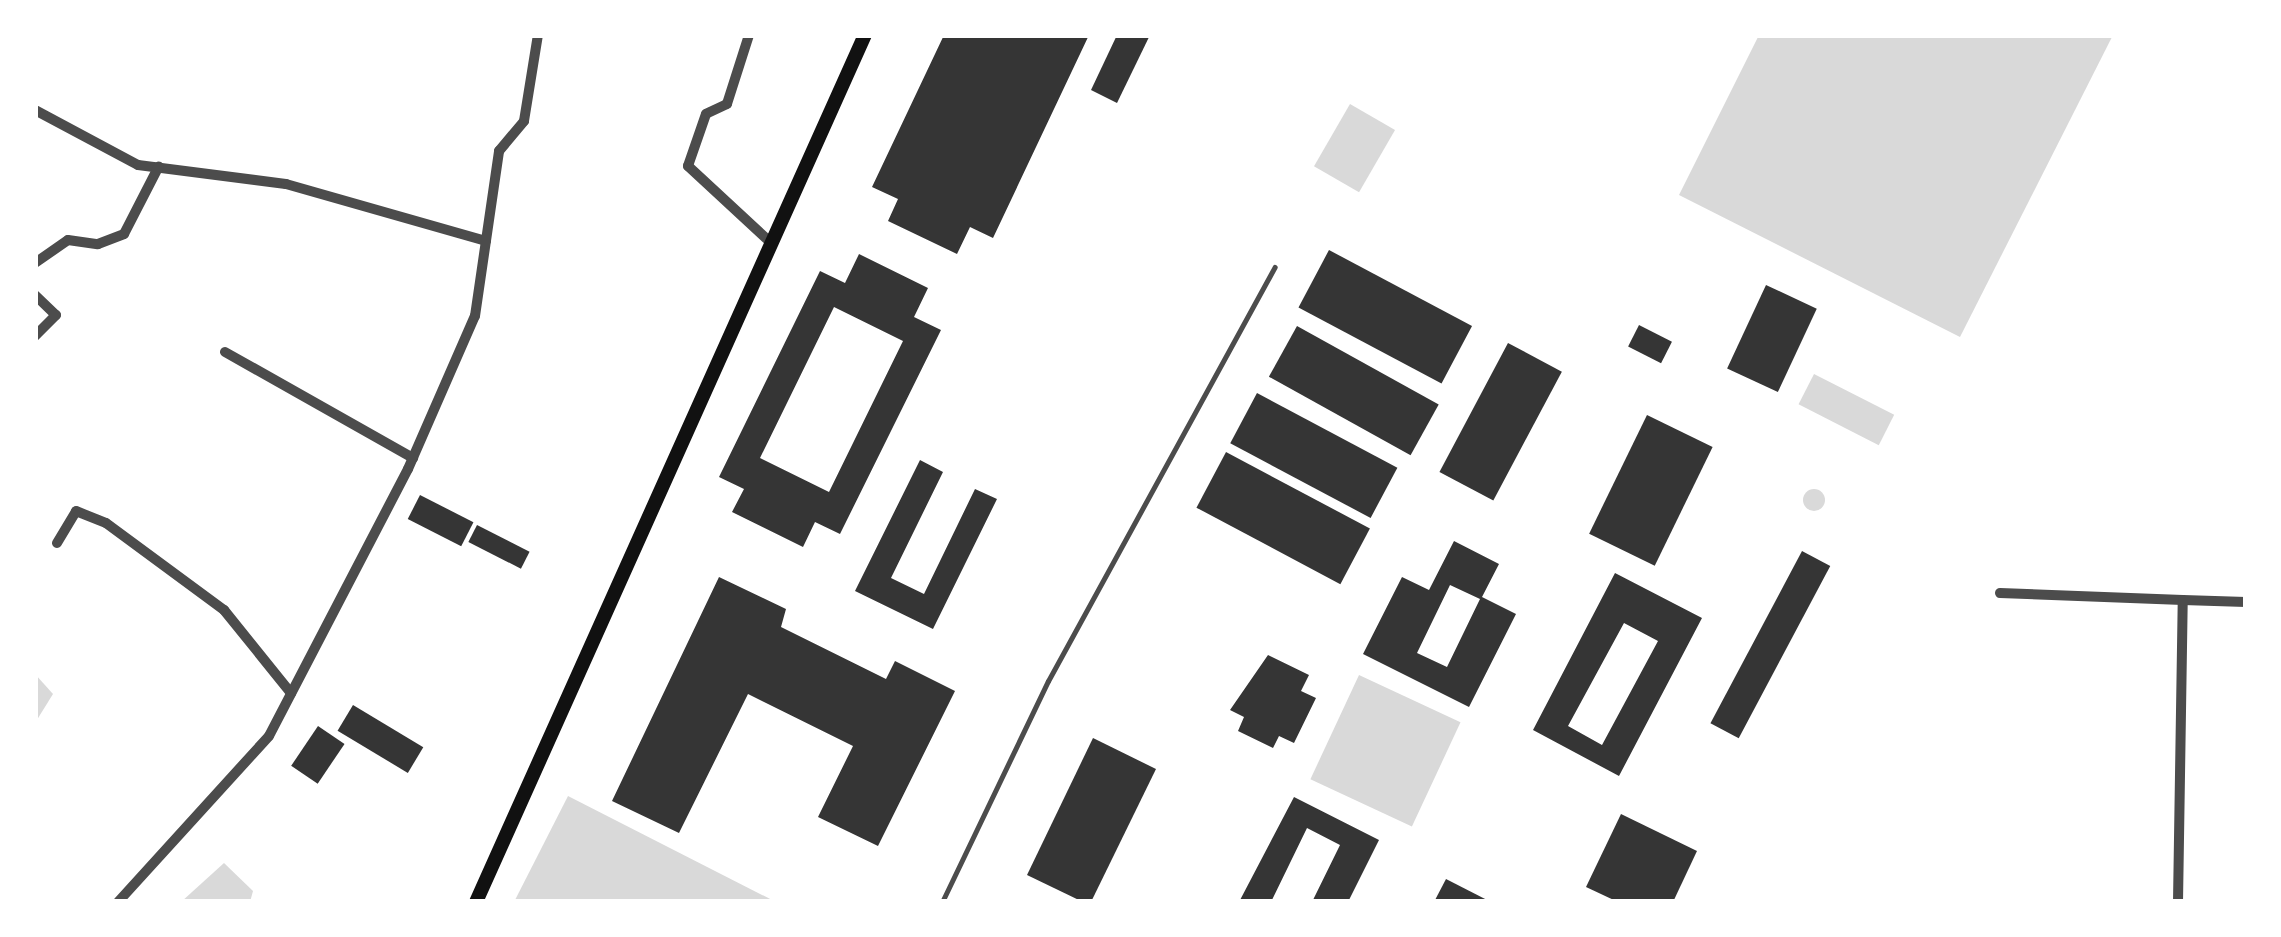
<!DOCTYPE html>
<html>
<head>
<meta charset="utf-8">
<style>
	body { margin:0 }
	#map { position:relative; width:2281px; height:937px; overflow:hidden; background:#fff; font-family:Jost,sans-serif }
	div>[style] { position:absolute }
	.water>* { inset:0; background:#d9d9d9; transform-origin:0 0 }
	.round { border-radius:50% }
	.building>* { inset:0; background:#353535; transform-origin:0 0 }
	.service>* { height:5px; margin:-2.5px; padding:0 2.5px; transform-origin:2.5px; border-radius:2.5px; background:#4c4c4c }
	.minor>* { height:10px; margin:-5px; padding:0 5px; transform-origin:5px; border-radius:5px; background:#4c4c4c }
	.secondary>* { height:14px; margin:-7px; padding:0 7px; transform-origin:7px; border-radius:7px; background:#111 }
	span { translate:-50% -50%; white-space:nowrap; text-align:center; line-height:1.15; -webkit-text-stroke:8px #fff; paint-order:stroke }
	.frame { position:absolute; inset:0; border:38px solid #fff; pointer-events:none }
</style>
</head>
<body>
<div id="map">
	<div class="water">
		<div style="clip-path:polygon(1759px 35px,2113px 35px,1960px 337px,1679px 195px)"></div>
		<div style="left:1350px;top:104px;width:52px;height:72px;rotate:30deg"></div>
		<div style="left:1814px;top:374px;width:90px;height:34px;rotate:27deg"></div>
		<div class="round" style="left:1803px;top:489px;width:22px;height:22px"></div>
		<div style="clip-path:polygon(35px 674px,53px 694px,35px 723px)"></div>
		<div style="left:1359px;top:675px;width:112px;height:115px;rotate:25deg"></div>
		<div style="clip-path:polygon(568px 796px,776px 902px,514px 902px)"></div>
		<div style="clip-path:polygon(224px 863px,253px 891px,250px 902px,181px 902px)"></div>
	</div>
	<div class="building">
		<div style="clip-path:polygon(944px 35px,1089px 35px,993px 238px,970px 227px,957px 254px,888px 221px,898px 199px,872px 187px)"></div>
		<div style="clip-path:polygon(1117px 35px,1150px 35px,1117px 103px,1091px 90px)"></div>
		<div style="left:1329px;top:250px;width:162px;height:65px;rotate:28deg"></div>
		<div style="clip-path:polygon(evenodd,859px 254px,928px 288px,914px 317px,941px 330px,840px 534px,815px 522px,803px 547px,732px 512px,744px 489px,719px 477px,820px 271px,845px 283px,859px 254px,834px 307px,903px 341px,829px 492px,760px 458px,834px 307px)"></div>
		<div style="left:1766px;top:285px;width:56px;height:92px;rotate:25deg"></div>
		<div style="left:1639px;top:325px;width:37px;height:24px;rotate:27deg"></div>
		<div style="left:1297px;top:326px;width:162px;height:58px;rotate:29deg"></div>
		<div style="left:1508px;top:343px;width:61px;height:146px;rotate:28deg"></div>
		<div style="left:1257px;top:393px;width:159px;height:57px;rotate:28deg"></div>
		<div style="left:1647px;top:415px;width:73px;height:132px;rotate:26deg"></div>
		<div style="left:1226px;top:452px;width:163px;height:63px;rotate:28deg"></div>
		<div style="clip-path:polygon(920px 460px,943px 472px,891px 578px,924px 594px,975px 489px,997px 499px,933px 629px,855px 591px)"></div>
		<div style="left:420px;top:495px;width:60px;height:27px;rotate:27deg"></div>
		<div style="left:477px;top:525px;width:59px;height:19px;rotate:27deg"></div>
		<div style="clip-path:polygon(evenodd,1454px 541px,1499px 564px,1482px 597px,1516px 614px,1469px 707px,1363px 654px,1402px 577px,1429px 590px,1454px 541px,1450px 585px,1480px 599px,1447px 667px,1417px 653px,1450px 585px)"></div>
		<div style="left:1802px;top:551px;width:32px;height:195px;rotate:28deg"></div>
		<div style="clip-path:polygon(evenodd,1615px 573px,1702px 618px,1619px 776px,1533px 730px,1615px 573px,1624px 623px,1658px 641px,1602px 745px,1568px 726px,1624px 623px)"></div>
		<div style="clip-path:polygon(719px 577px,786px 609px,781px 627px,886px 679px,895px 661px,955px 691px,878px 846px,818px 817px,853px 746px,748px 694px,679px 833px,612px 801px)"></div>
		<div style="clip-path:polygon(1268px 655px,1309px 675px,1301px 691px,1316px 698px,1294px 743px,1279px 736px,1273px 748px,1238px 731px,1244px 717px,1230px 710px)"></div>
		<div style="left:353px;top:705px;width:82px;height:30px;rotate:31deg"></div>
		<div style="left:318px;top:726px;width:32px;height:48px;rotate:34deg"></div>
		<div style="clip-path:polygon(1093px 738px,1156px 769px,1091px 902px,1083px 902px,1027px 875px)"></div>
		<div style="clip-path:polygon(1294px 797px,1379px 840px,1348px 902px,1312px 902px,1340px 845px,1307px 828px,1271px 902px,1239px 902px)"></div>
		<div style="clip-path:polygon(1621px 814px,1697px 851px,1673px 902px,1618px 902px,1586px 887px)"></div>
		<div style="clip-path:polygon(1446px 879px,1491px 902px,1434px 902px)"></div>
	</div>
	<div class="service">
		<div style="left:942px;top:902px;width:245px;rotate:-64.4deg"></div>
		<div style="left:1048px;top:681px;width:472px;rotate:-61.3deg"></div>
	</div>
	<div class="minor">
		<div style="left:749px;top:35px;width:72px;rotate:107.7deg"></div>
		<div style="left:727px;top:104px;width:23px;rotate:155deg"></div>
		<div style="left:706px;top:114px;width:55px;rotate:109.1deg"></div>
		<div style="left:688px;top:166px;width:110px;rotate:42.8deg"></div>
		<div style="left:35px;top:110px;width:117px;rotate:28.1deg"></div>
		<div style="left:138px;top:165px;width:149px;rotate:7.3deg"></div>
		<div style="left:286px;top:184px;width:208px;rotate:15.9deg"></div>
		<div style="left:35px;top:263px;width:40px;rotate:-34.9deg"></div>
		<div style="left:68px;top:240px;width:30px;rotate:8deg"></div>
		<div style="left:98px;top:244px;width:28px;rotate:-21deg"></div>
		<div style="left:124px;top:234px;width:76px;rotate:-62.8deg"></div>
		<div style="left:35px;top:295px;width:29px;rotate:44deg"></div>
		<div style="left:56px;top:315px;width:30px;rotate:135deg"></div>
		<div style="left:225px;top:352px;width:216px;rotate:29.4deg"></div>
		<div style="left:57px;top:543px;width:37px;rotate:-59deg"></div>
		<div style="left:76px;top:511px;width:32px;rotate:22deg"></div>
		<div style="left:106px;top:523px;width:147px;rotate:36.4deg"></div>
		<div style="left:224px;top:610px;width:107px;rotate:51.1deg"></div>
		<div style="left:2000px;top:593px;width:183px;rotate:2.2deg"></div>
		<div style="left:118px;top:902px;width:224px;rotate:-47.7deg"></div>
		<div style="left:269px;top:736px;width:301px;rotate:-62.5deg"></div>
		<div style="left:408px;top:469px;width:167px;rotate:-66.4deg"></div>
		<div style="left:475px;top:316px;width:167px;rotate:-81.7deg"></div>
		<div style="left:499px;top:151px;width:39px;rotate:-50deg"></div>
		<div style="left:524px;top:121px;width:87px;rotate:-80.8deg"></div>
		<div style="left:2178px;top:902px;width:302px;rotate:-89.1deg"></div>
		<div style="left:2183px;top:600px;width:63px;rotate:1.8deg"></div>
	</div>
	<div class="secondary">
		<div style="left:476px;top:902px;width:950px;rotate:-65.84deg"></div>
	</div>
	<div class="frame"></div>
</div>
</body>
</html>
